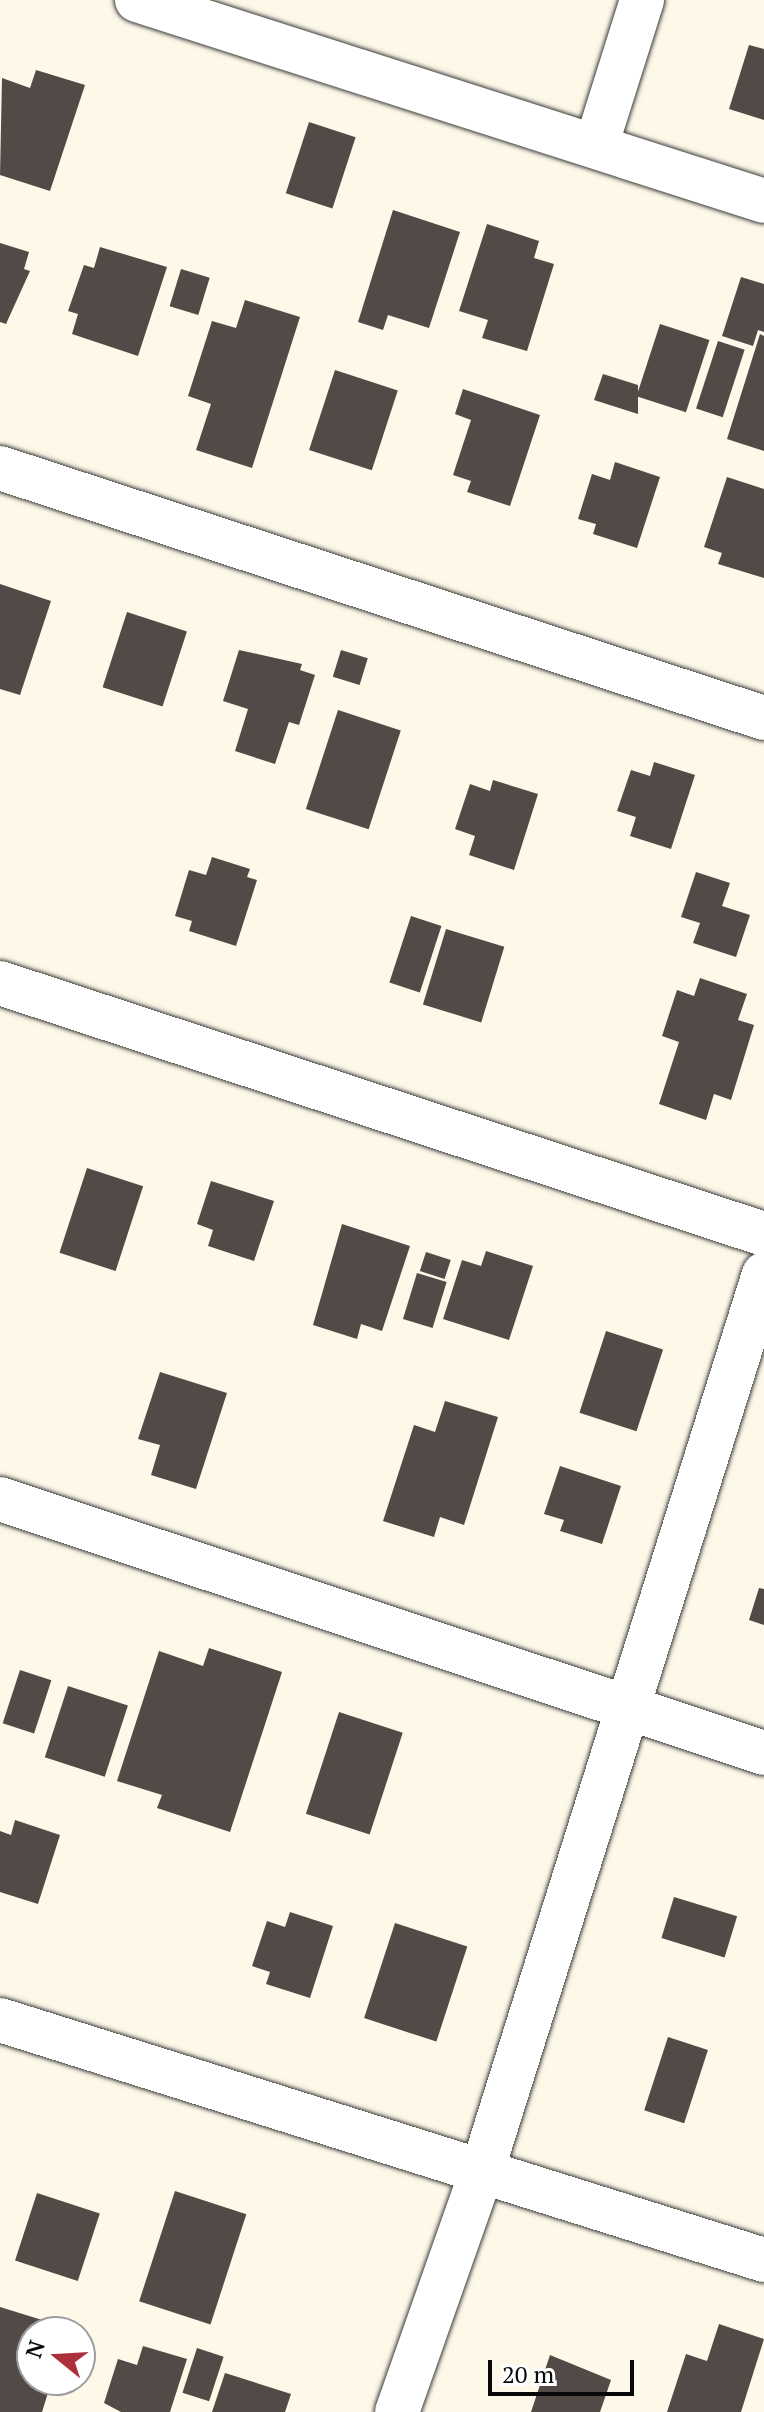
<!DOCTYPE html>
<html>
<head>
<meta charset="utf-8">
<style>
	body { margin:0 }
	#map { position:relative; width:764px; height:2412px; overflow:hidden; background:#fdf8e8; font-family:"PT Serif",serif }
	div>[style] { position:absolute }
	.building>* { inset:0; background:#514a47; transform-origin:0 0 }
	.roads { filter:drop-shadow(0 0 2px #3c3c3c) drop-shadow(0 0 2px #3c3c3c) }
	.street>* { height:44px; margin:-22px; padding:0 22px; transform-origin:22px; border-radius:22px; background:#fff }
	span { translate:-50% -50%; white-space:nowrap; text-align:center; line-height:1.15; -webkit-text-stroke:8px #fff; paint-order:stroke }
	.north { position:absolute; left:16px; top:2316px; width:80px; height:80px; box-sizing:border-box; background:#fff; border:2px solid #9d9d9d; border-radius:50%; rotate:288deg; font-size:22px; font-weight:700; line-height:32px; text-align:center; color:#090909 }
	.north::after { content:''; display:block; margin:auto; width:28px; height:36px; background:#ab303c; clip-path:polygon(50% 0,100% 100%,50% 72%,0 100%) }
	.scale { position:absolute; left:488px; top:2360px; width:146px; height:36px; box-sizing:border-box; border:4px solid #090909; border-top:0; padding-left:10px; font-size:24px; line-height:28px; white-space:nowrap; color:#090909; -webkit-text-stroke:6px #fff; paint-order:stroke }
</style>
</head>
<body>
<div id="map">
	<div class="building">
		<div style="clip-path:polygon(749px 45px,764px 49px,764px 120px,729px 109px)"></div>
		<div style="clip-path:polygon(36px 70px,85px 85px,50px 191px,0 175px,2px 78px,30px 88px)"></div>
		<div style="left:309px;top:122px;width:49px;height:75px;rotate:18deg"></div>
		<div style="clip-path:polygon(393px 210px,460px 232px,429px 328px,388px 315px,383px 330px,358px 322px)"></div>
		<div style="clip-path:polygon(487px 224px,539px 241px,534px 258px,554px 264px,527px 351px,482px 338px,488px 320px,459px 311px)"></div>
		<div style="clip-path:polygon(0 243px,29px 252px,24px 269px,30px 271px,6px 324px,0 322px)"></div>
		<div style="clip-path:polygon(100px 247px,167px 267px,138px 356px,72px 334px,78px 314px,68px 311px,84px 265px,94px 268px)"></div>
		<div style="left:181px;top:269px;width:30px;height:39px;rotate:17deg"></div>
		<div style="clip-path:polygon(741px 277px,764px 284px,764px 332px,758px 330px,753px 346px,722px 336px)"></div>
		<div style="clip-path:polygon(245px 300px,300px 317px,252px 468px,196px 450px,211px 404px,188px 396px,212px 321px,236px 328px)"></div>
		<div style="left:660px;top:324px;width:52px;height:76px;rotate:18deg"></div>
		<div style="clip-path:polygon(760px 334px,764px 336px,764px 451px,727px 439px)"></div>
		<div style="left:718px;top:341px;width:28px;height:71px;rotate:18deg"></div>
		<div style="left:335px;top:370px;width:66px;height:84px;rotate:18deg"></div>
		<div style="clip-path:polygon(603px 374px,638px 385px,638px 414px,594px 400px)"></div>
		<div style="clip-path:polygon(463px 389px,540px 415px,510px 506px,467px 492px,471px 481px,453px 475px,471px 420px,455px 414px)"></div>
		<div style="clip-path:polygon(615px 462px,660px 477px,637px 548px,593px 534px,596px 524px,578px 519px,592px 474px,610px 480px)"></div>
		<div style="clip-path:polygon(727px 477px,764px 489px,764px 578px,718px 564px,722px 553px,704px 547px)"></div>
		<div style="clip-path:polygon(0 584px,51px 601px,20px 695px,0 689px)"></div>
		<div style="left:127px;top:612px;width:63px;height:79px;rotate:18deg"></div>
		<div style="clip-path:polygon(239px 650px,302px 664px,300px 670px,315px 675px,299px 725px,289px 722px,275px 764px,235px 751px,248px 709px,223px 701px)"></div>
		<div style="left:341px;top:650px;width:28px;height:28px;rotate:17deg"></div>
		<div style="left:338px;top:710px;width:66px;height:104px;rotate:18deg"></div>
		<div style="clip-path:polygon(654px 762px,695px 775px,671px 849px,630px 836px,636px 817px,617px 811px,631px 770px,650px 776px)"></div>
		<div style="clip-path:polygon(493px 780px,538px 794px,514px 870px,469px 855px,475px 836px,455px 829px,470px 784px,490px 791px)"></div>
		<div style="clip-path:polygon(212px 857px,250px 869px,247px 877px,257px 880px,236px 946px,189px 931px,192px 921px,175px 916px,189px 870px,206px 875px)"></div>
		<div style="clip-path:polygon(696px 872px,730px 883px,722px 906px,750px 915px,736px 957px,693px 943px,700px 923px,681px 917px)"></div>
		<div style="left:411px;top:916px;width:32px;height:70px;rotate:18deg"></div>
		<div style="left:446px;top:929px;width:61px;height:79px;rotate:17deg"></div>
		<div style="clip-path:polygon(700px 978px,747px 994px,738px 1020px,754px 1025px,731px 1100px,714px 1094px,706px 1120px,659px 1104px,679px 1042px,662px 1036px,677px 990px,694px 996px)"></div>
		<div style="left:87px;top:1168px;width:59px;height:89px;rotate:18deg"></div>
		<div style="clip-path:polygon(211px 1181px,274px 1201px,254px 1261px,208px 1246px,213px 1230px,197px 1224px)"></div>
		<div style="clip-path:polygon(342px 1224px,410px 1246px,382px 1331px,361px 1324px,357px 1339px,313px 1325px)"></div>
		<div style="clip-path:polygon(486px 1251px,533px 1266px,509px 1340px,443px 1319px,462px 1260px,481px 1266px)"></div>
		<div style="left:426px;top:1252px;width:26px;height:20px;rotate:18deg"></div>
		<div style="left:417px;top:1273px;width:31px;height:48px;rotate:17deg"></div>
		<div style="left:606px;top:1331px;width:60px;height:86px;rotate:18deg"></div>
		<div style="clip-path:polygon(160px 1372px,227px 1393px,196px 1489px,151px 1475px,160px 1445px,138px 1439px)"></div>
		<div style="clip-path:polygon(445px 1401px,498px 1417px,464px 1525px,440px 1517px,434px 1537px,383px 1521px,414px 1425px,435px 1432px)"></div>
		<div style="clip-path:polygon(560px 1466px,621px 1486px,602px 1544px,560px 1531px,564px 1520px,544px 1514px)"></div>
		<div style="clip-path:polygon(759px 1588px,764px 1589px,764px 1625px,749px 1620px)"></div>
		<div style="clip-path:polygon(209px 1648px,282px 1672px,230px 1832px,157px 1808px,162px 1795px,117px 1781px,159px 1651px,203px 1666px)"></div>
		<div style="left:20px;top:1670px;width:33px;height:56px;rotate:18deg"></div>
		<div style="left:68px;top:1686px;width:63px;height:75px;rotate:18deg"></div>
		<div style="left:339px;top:1712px;width:67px;height:107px;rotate:18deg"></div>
		<div style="clip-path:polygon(15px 1820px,60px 1835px,38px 1904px,0 1892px,0 1831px,11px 1835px)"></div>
		<div style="left:674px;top:1897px;width:66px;height:43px;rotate:17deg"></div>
		<div style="clip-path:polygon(290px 1912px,333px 1926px,310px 1998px,266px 1984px,270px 1972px,252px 1966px,267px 1921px,285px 1927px)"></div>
		<div style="left:395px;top:1923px;width:76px;height:100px;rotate:18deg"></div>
		<div style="left:668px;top:2037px;width:42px;height:77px;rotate:18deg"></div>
		<div style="left:175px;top:2191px;width:75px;height:116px;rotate:18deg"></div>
		<div style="left:37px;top:2193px;width:66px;height:71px;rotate:18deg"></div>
		<div style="clip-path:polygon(0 2307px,68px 2328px,32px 2332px,32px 2380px,52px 2380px,42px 2412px,0 2412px)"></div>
		<div style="clip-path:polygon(719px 2324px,764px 2339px,741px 2412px,667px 2412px,686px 2354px,707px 2361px)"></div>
		<div style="clip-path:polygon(143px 2346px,187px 2359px,170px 2412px,121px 2412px,104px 2403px,118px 2359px,137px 2365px)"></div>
		<div style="left:197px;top:2348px;width:28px;height:47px;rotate:18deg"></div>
		<div style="clip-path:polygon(550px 2355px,611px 2380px,600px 2412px,531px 2412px)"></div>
		<div style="clip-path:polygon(225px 2373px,291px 2394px,285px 2412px,212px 2412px)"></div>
	</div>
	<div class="roads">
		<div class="street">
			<div style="left:137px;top:0;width:658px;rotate:17.77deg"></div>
			<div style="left:596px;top:146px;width:153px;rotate:-72.5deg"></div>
			<div style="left:0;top:468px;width:804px;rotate:18.12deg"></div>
			<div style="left:0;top:983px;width:804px;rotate:18.19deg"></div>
			<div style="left:0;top:1499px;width:805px;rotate:18.39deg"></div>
			<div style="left:0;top:2020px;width:801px;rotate:17.44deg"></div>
			<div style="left:397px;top:2412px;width:259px;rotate:-70.6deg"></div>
			<div style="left:483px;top:2168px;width:937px;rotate:-72.55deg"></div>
		</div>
	</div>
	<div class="north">N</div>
	<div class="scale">20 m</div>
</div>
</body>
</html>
